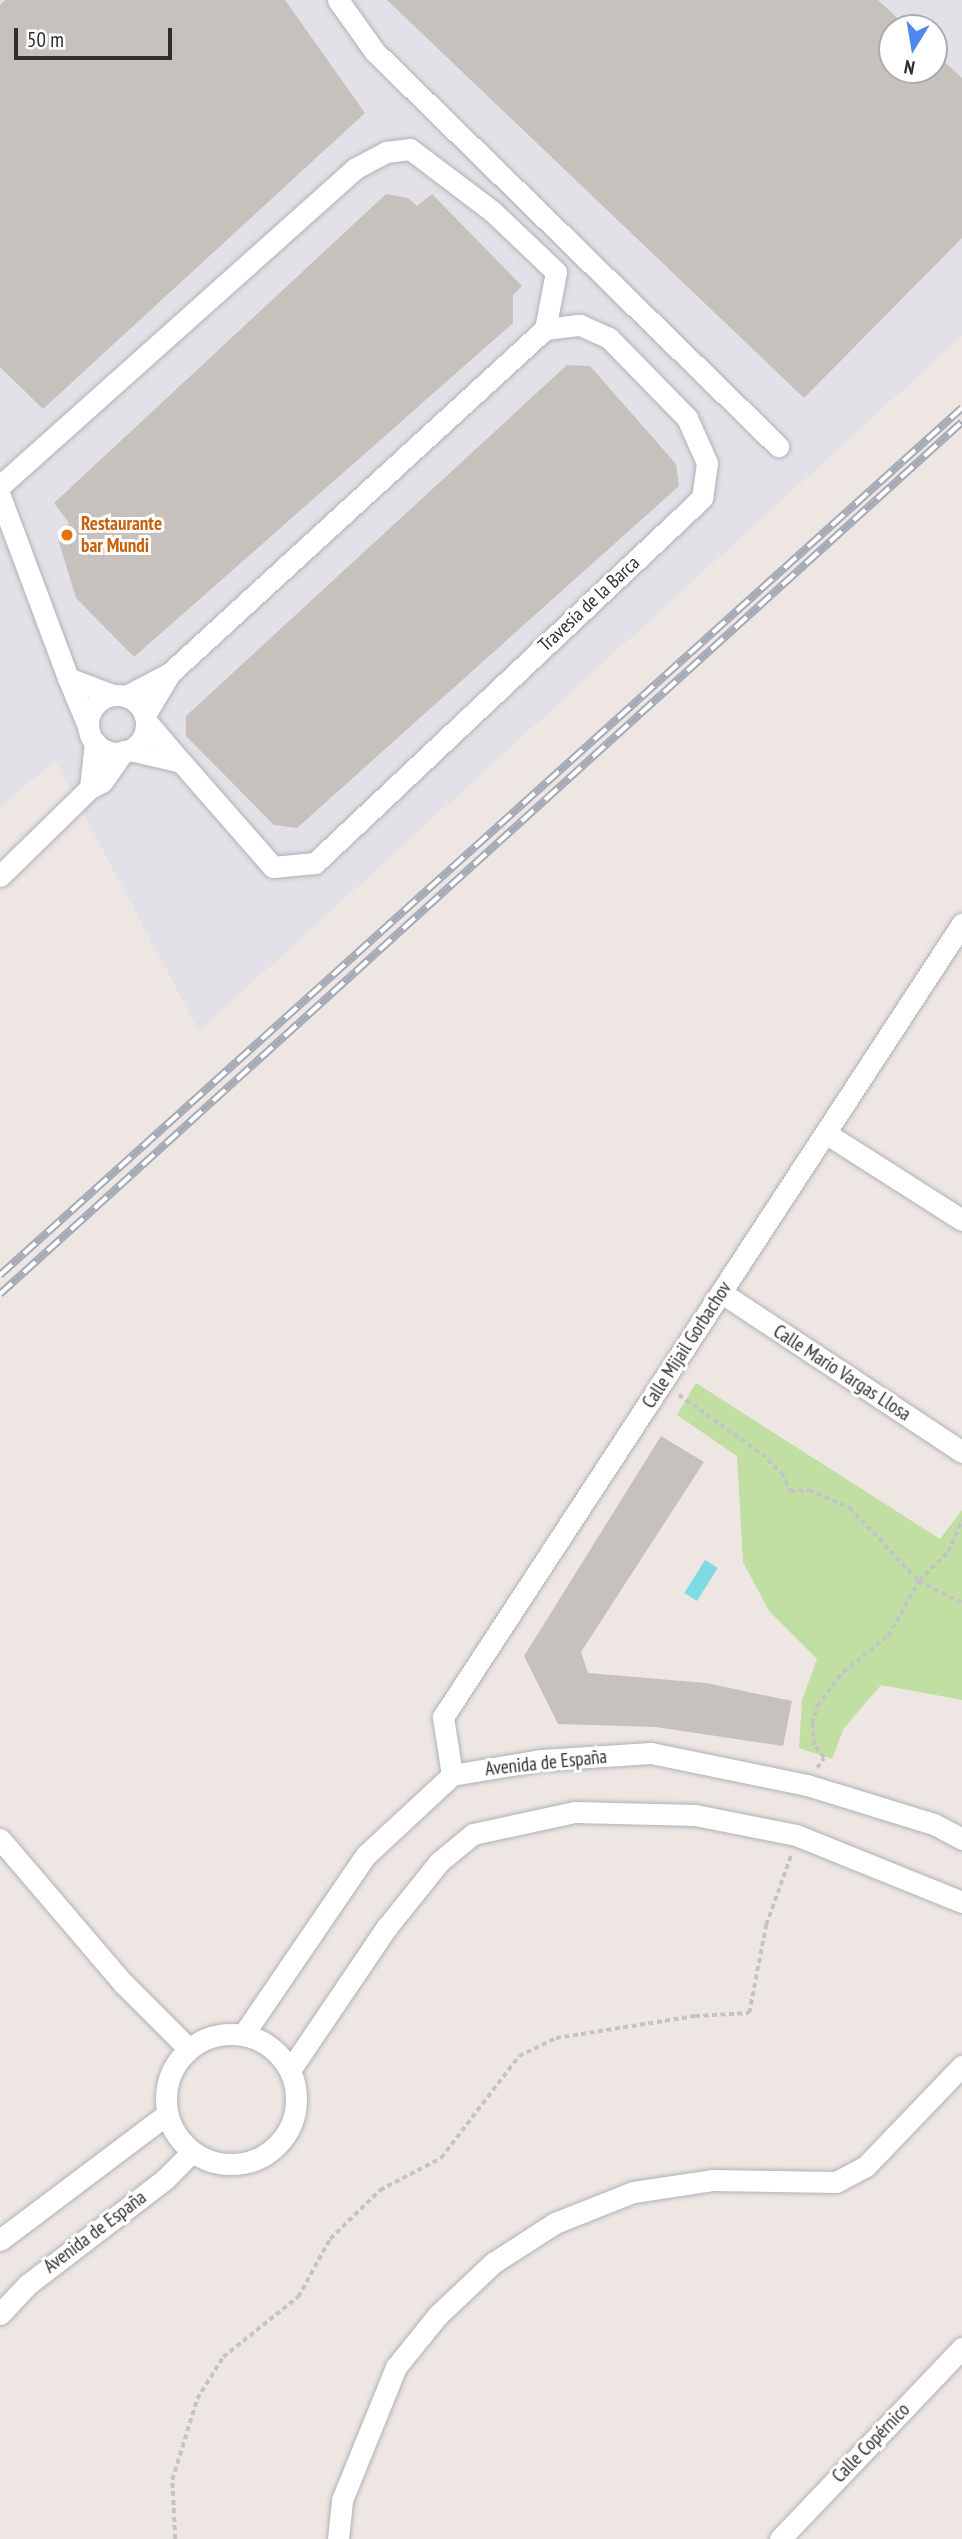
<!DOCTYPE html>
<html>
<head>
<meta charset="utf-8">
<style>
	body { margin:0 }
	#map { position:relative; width:962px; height:2539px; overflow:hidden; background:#eee6e2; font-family:"PT Sans Narrow",sans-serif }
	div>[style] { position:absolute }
	.industrial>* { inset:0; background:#e2e1e7 }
	.green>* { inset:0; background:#c1dfa3 }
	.water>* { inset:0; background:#7edbe6; transform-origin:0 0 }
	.building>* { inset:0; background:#c7c1bd }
	.path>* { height:3.5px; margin-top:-1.75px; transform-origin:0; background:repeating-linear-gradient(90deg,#c4c4c4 0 5px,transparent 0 8.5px) }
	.roads { filter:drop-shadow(0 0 2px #aeb2b8) drop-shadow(0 0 2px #aeb2b8) }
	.minor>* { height:21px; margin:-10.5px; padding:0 10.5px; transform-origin:10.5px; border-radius:10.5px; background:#fff }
	.minor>.ring { margin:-10.5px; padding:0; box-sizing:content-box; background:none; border:21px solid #fff; border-radius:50% }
	.rail>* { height:8px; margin-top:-4px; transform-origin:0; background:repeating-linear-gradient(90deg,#fff 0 16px,#a4aab6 0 32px); box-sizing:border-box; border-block:2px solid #a4aab6 }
	.dots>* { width:19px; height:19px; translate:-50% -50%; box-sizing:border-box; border:4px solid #fff; border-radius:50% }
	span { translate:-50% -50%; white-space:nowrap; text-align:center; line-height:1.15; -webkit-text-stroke:6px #fff; paint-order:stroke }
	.food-label { font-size:19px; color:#c56008; font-weight:700 }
	.left { translate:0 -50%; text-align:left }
	.street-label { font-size:19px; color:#2e2e2e }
	.north { position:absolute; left:878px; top:14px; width:70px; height:70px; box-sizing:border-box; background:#fff; border:2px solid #ababab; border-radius:50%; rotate:191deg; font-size:19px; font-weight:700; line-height:28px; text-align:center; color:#2e2e2e }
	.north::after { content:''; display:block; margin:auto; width:24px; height:32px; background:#5087ec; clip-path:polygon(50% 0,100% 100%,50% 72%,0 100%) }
	.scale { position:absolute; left:14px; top:28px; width:158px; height:32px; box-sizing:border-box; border:4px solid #2e2e2e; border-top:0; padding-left:9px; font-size:21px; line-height:24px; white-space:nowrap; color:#2e2e2e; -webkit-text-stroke:5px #fff; paint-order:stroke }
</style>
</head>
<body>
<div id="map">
	<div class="industrial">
		<div style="clip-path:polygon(evenodd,0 0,962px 0,962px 336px,199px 1031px,55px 760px,0 808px,0 0,892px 28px,934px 28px,934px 70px,892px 70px,892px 28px)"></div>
	</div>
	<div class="green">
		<div style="clip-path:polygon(696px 1383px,940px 1539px,962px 1510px,962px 1700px,881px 1685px,844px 1728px,832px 1759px,799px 1748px,802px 1700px,817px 1659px,769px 1611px,743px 1562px,737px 1456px,677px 1415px)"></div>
	</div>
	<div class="water">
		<div style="left:705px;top:1560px;width:15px;height:39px;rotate:32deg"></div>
	</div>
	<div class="building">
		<div style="clip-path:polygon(5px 0,285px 0,365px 113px,43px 409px,0 367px,0 5px)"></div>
		<div style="clip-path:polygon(387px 0,878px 0,908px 28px,892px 28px,892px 70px,934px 70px,934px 52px,962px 78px,962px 238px,804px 398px)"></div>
		<div style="clip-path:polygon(386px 194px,408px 198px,417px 206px,432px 194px,522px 286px,513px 295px,513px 323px,134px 657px,76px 598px,57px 536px,69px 523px,54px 503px)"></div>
		<div style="clip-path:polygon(567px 365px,590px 366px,676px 464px,679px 486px,297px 828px,274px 825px,186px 736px,186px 716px)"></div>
		<div style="clip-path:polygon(661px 1436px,704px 1462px,581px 1652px,588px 1673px,706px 1683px,792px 1701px,783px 1746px,656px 1727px,558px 1724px,524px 1656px)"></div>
	</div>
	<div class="path">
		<div style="left:679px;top:1395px;width:102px;rotate:35.4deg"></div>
		<div style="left:762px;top:1454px;width:28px;rotate:44deg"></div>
		<div style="left:782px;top:1473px;width:20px;rotate:66deg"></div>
		<div style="left:790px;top:1491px;width:19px;rotate:-3deg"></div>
		<div style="left:809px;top:1490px;width:45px;rotate:23.7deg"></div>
		<div style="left:850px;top:1508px;width:100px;rotate:46.6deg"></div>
		<div style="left:919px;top:1581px;width:48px;rotate:27.1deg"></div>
		<div style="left:817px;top:1768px;width:12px;rotate:-55deg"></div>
		<div style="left:824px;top:1758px;width:16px;rotate:-128deg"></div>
		<div style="left:814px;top:1745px;width:21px;rotate:-95deg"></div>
		<div style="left:812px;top:1724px;width:19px;rotate:-74deg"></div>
		<div style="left:817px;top:1706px;width:43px;rotate:-52.6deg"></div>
		<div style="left:843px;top:1672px;width:58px;rotate:-38.7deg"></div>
		<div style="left:888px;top:1636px;width:63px;rotate:-60.6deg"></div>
		<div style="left:919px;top:1581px;width:41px;rotate:-45deg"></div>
		<div style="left:948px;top:1552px;width:35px;rotate:-66deg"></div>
		<div style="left:175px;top:2539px;width:59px;rotate:-92.9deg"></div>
		<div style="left:172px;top:2480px;width:85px;rotate:-72.8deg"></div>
		<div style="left:197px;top:2399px;width:49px;rotate:-58.2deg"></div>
		<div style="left:223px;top:2357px;width:96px;rotate:-38.7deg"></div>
		<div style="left:298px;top:2297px;width:66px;rotate:-61.1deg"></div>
		<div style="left:330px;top:2239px;width:70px;rotate:-44.4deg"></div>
		<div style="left:380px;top:2190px;width:69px;rotate:-27.7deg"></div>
		<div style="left:441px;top:2158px;width:128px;rotate:-52.6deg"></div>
		<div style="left:519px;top:2056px;width:41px;rotate:-25.9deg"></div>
		<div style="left:556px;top:2038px;width:141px;rotate:-9deg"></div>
		<div style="left:695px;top:2016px;width:54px;rotate:-3.2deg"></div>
		<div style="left:749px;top:2013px;width:90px;rotate:-79.1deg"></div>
		<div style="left:766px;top:1925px;width:74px;rotate:-70.3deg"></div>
	</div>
	<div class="roads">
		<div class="minor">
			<div style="left:338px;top:0;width:64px;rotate:54.6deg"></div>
			<div style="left:375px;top:52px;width:564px;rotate:44.35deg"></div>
			<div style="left:0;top:486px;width:477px;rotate:-41.8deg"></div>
			<div style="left:356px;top:168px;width:34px;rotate:-28deg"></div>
			<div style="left:386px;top:152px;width:24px;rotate:-7deg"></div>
			<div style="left:410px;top:149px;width:103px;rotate:37.1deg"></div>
			<div style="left:492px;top:211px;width:88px;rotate:43.6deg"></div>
			<div style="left:556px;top:272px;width:58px;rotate:100.9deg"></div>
			<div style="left:0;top:496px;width:194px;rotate:69.5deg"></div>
			<div style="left:170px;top:673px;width:509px;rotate:-42.53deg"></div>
			<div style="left:545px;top:329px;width:35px;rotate:-7deg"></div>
			<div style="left:580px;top:325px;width:32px;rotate:24deg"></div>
			<div style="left:609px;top:338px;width:112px;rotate:45.7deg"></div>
			<div style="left:687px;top:418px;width:49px;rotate:66deg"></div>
			<div style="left:707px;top:463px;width:35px;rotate:98deg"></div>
			<div style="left:702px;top:498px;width:532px;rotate:136.68deg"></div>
			<div style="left:315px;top:863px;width:42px;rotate:174.6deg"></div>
			<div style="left:273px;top:867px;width:140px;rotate:-131.2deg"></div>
			<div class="ring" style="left:88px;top:695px;width:37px;height:37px"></div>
			<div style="left:126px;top:696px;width:50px;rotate:-27.6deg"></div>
			<div style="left:170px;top:673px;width:49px;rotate:120.8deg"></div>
			<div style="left:88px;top:726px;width:52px;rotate:-112.6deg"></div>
			<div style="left:68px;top:678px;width:48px;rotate:20.7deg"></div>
			<div style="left:95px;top:742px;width:46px;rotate:96.2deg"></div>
			<div style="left:90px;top:788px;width:13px;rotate:-27deg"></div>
			<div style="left:102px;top:782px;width:38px;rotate:-55deg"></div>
			<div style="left:130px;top:750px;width:52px;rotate:13.2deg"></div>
			<div style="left:181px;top:762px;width:54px;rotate:-130.5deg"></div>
			<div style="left:0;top:876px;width:126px;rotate:-44.4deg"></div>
			<div style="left:827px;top:1134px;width:160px;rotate:32.5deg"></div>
			<div style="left:722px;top:1293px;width:288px;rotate:33.5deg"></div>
			<div style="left:452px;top:1775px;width:59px;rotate:-98.8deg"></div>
			<div style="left:443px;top:1717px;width:948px;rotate:-56.8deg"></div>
			<div style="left:0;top:1839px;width:189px;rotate:49.5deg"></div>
			<div style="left:123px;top:1983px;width:93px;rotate:45deg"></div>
			<div class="ring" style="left:166px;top:2034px;width:109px;height:109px"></div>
			<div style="left:243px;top:2035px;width:218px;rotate:-55.7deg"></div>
			<div style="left:366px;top:1855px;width:117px;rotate:-42.9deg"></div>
			<div style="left:452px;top:1775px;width:91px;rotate:-9.5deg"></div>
			<div style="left:542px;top:1760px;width:109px;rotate:-3.7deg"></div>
			<div style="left:651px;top:1753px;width:159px;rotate:11.6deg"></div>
			<div style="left:807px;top:1785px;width:133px;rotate:17.1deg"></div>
			<div style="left:934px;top:1824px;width:32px;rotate:28deg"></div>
			<div style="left:290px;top:2070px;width:173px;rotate:-55.9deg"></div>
			<div style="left:387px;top:1927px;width:83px;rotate:-51.3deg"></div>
			<div style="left:439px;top:1862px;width:44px;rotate:-39.5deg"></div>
			<div style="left:473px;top:1834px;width:104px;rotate:-12.2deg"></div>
			<div style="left:575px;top:1812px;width:120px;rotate:1.4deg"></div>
			<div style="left:695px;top:1815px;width:103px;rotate:11.2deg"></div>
			<div style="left:796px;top:1835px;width:179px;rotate:22deg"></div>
			<div style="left:0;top:2240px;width:209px;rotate:-37deg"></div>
			<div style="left:0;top:2314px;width:40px;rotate:-47deg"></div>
			<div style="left:27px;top:2285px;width:174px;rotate:-37.5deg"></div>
			<div style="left:165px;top:2179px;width:38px;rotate:-45deg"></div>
			<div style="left:338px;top:2539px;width:39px;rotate:-84deg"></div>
			<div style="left:342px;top:2500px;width:144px;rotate:-67.9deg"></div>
			<div style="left:396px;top:2367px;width:67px;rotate:-51.1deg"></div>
			<div style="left:438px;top:2315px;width:76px;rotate:-43.4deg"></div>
			<div style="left:493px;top:2263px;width:74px;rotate:-32.8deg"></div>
			<div style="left:555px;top:2223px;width:84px;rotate:-21.7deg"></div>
			<div style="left:633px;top:2192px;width:80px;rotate:-8.6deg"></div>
			<div style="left:712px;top:2180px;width:124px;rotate:0.9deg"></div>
			<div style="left:836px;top:2182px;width:34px;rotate:-28deg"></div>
			<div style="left:866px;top:2166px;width:139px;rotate:-46.2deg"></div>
			<div style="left:780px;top:2539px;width:264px;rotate:-46.4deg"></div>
		</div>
	</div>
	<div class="rail">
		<div style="left:0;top:1275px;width:1295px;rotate:-42.03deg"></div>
		<div style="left:0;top:1294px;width:1298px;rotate:-42.19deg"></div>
	</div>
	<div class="dots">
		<div style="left:67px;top:535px;background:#e8710a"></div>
	</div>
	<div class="food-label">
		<span class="left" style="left:81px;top:535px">Restaurante<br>bar Mundi</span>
	</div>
	<div class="street-label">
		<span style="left:589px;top:604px;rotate:-43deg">Travesía de la Barca</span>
		<span style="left:687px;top:1345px;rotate:-57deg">Calle Mijail Gorbachov</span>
		<span style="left:842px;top:1373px;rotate:33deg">Calle Mario Vargas Llosa</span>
		<span style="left:546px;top:1763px;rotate:-6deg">Avenida de España</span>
		<span style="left:95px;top:2232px;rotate:-37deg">Avenida de España</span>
		<span style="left:871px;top:2443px;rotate:-46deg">Calle Copérnico</span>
	</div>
	<div class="north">N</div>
	<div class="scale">50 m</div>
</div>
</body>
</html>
